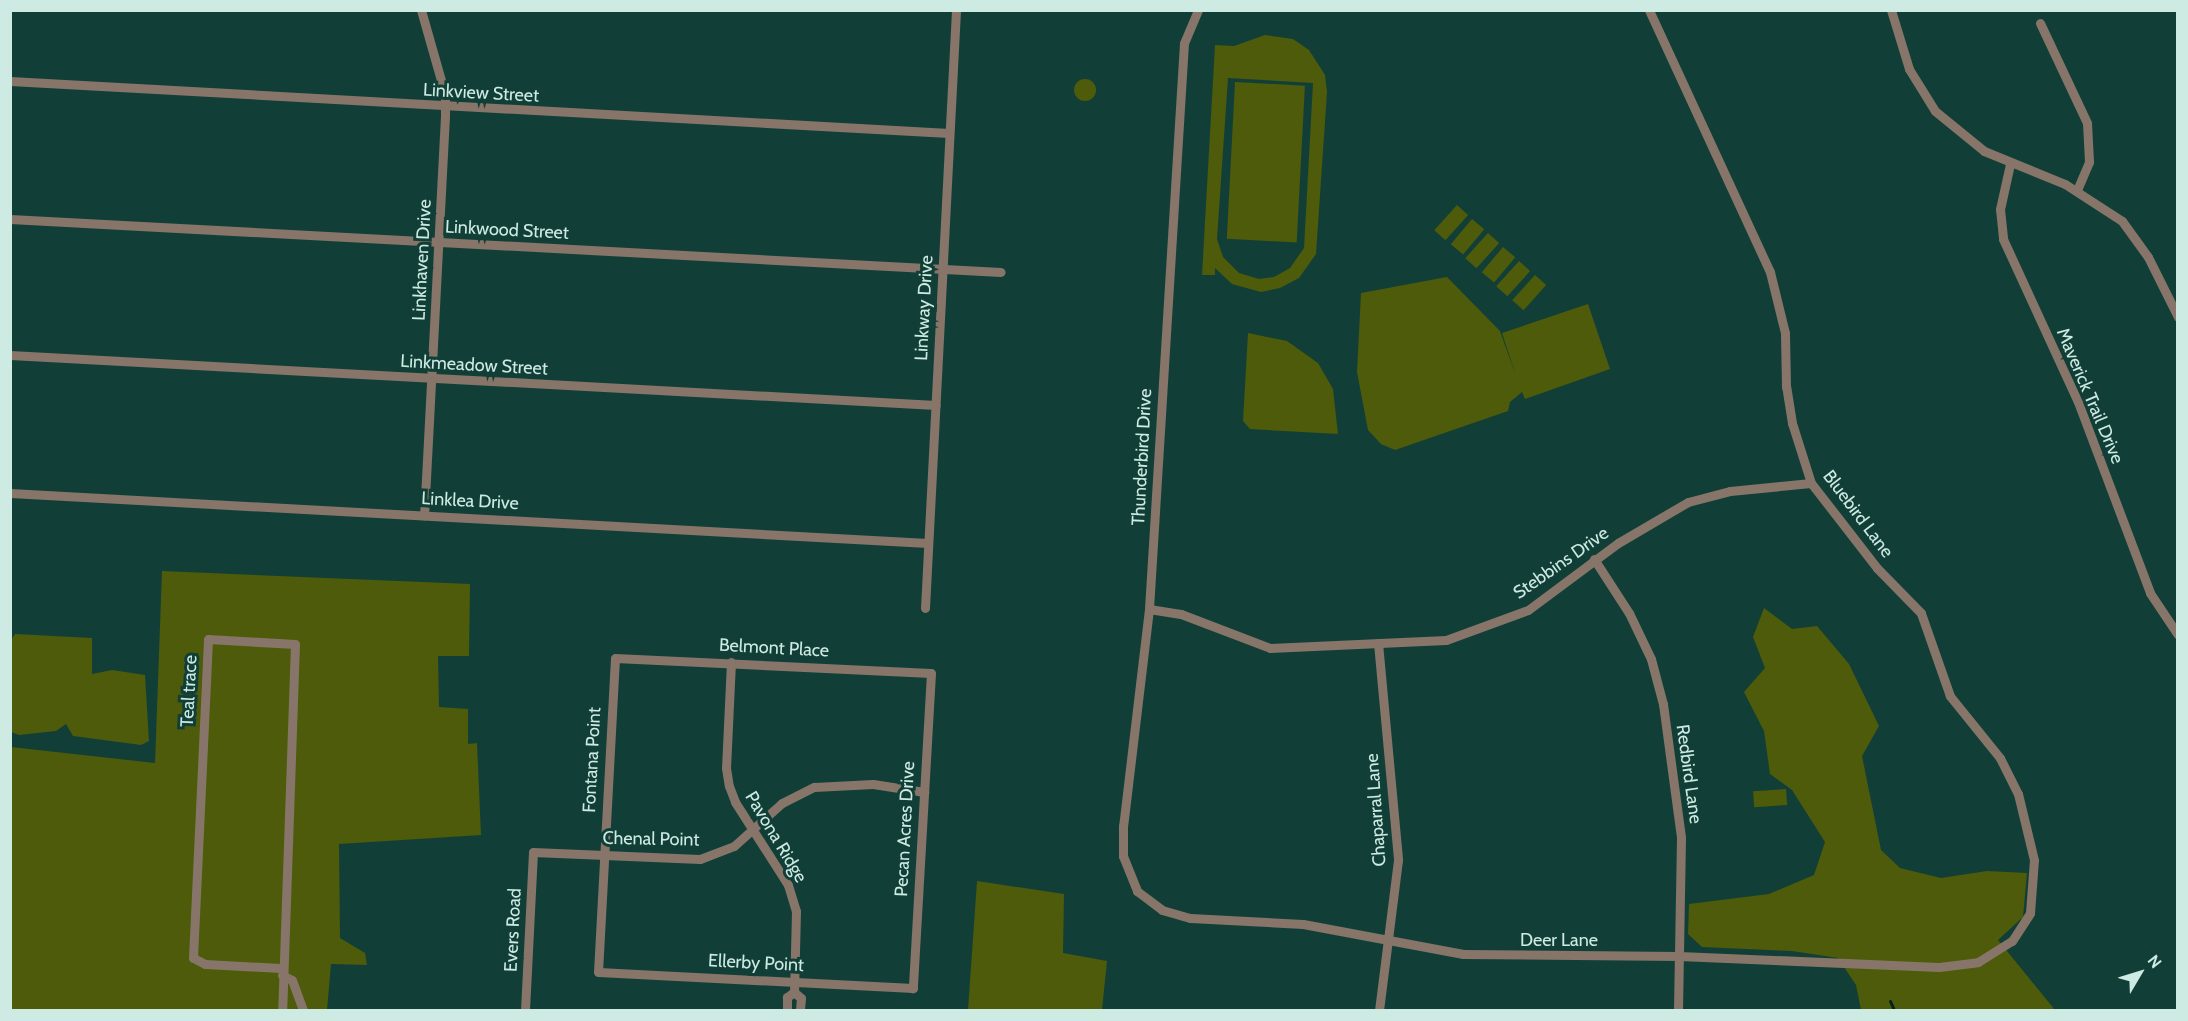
<!DOCTYPE html>
<html>
<head>
<meta charset="utf-8">
<style>
	body { margin:0 }
	#map { position:relative; width:2188px; height:1021px; overflow:hidden; background:#113f37; font-family:Cabin,sans-serif }
	div>[style] { position:absolute }
	.green>* { inset:0; background:#4d5b0a; transform-origin:0 0 }
	.round { border-radius:50% }
	.stream>* { height:3px; margin:-1.5px; padding:0 1.5px; transform-origin:1.5px; border-radius:1.5px; background:#06201b }
	.minor>* { height:9px; margin:-4.5px; padding:0 4.5px; transform-origin:4.5px; border-radius:4.5px; background:#867568 }
	span { translate:-50% -50%; white-space:nowrap; text-align:center; line-height:1.15; -webkit-text-stroke:6px #113f37; paint-order:stroke }
	.street-label { font-size:18px; color:#cdeae3 }
	.frame { position:absolute; inset:0; border:12px solid #cdeae3; pointer-events:none }
	.north { position:absolute; left:2110px; top:943px; width:60px; height:60px; -webkit-text-stroke:4px #113f37; paint-order:stroke; rotate:52deg; font-size:16px; font-weight:700; line-height:24px; text-align:center; color:#cdeae3 }
	.north::after { content:''; display:block; margin:auto; width:21px; height:27px; background:#cdeae3; clip-path:polygon(50% 0,100% 100%,50% 72%,0 100%) }
</style>
</head>
<body>
<div id="map">
	<div class="green">
		<div style="clip-path:polygon(evenodd,1265px 35px,1293px 39px,1309px 50px,1325px 75px,1327px 92px,1316px 254px,1299px 278px,1280px 288px,1261px 292px,1232px 284px,1215px 268px,1215px 275px,1202px 275px,1215px 45px,1234px 46px,1265px 35px,1228px 78px,1313px 83px,1304px 248px,1290px 268px,1274px 277px,1259px 279px,1239px 273px,1223px 257px,1217px 239px,1228px 78px)"></div>
		<div class="round" style="left:1074px;top:79px;width:22px;height:22px"></div>
		<div style="left:1235px;top:82px;width:70px;height:157px;rotate:3deg"></div>
		<div style="left:1457px;top:205px;width:15px;height:34px;rotate:42deg"></div>
		<div style="left:1472px;top:219px;width:16px;height:33px;rotate:40deg"></div>
		<div style="left:1488px;top:233px;width:15px;height:34px;rotate:42deg"></div>
		<div style="left:1503px;top:247px;width:16px;height:33px;rotate:40deg"></div>
		<div style="left:1519px;top:261px;width:15px;height:34px;rotate:42deg"></div>
		<div style="left:1535px;top:275px;width:15px;height:34px;rotate:42deg"></div>
		<div style="clip-path:polygon(1447px 277px,1500px 331px,1516px 376px,1502px 333px,1588px 304px,1610px 369px,1525px 399px,1522px 392px,1510px 402px,1508px 411px,1395px 450px,1381px 444px,1368px 430px,1357px 372px,1361px 293px)"></div>
		<div style="clip-path:polygon(1248px 333px,1287px 341px,1318px 363px,1333px 389px,1338px 434px,1250px 429px,1243px 421px)"></div>
		<div style="clip-path:polygon(162px 571px,470px 584px,469px 656px,438px 656px,439px 707px,468px 709px,468px 744px,477px 743px,481px 835px,339px 844px,340px 938px,365px 953px,367px 965px,331px 964px,327px 1010px,11px 1010px,11px 747px,155px 763px)"></div>
		<div style="clip-path:polygon(1764px 608px,1792px 629px,1817px 626px,1849px 664px,1879px 726px,1862px 756px,1881px 850px,1900px 868px,1941px 878px,1987px 871px,2027px 873px,2023px 917px,1998px 940px,2055px 1010px,1861px 1010px,1856px 985px,1838px 958px,1792px 951px,1702px 947px,1688px 934px,1689px 904px,1769px 894px,1814px 875px,1825px 842px,1792px 790px,1770px 774px,1764px 731px,1744px 692px,1765px 668px,1753px 637px)"></div>
		<div style="clip-path:polygon(15px 634px,92px 638px,92px 674px,112px 670px,145px 675px,149px 741px,141px 745px,73px 736px,66px 724px,56px 731px,19px 735px,11px 732px,11px 640px)"></div>
		<div style="left:1786px;top:789px;width:16px;height:33px;rotate:86deg"></div>
		<div style="clip-path:polygon(977px 881px,1064px 894px,1063px 953px,1107px 961px,1102px 1010px,968px 1010px)"></div>
	</div>
	<div class="stream">
		<div style="left:1890px;top:1001px;width:10px;rotate:66deg"></div>
	</div>
	<div class="minor">
		<div style="left:421px;top:10px;width:87px;rotate:74.1deg"></div>
		<div style="left:445px;top:94px;width:22px;rotate:90deg"></div>
		<div style="left:445px;top:116px;width:400px;rotate:93deg"></div>
		<div style="left:1198px;top:10px;width:36px;rotate:113deg"></div>
		<div style="left:1184px;top:43px;width:567px;rotate:93.54deg"></div>
		<div style="left:1149px;top:609px;width:219px;rotate:96.8deg"></div>
		<div style="left:1123px;top:826px;width:30px;rotate:90deg"></div>
		<div style="left:1123px;top:856px;width:38px;rotate:68deg"></div>
		<div style="left:1137px;top:891px;width:31px;rotate:37deg"></div>
		<div style="left:1162px;top:910px;width:29px;rotate:16deg"></div>
		<div style="left:1190px;top:918px;width:113px;rotate:3deg"></div>
		<div style="left:1303px;top:924px;width:163px;rotate:10.6deg"></div>
		<div style="left:1463px;top:954px;width:216px;rotate:0.5deg"></div>
		<div style="left:1679px;top:956px;width:260px;rotate:2.4deg"></div>
		<div style="left:1939px;top:967px;width:39px;rotate:-7deg"></div>
		<div style="left:1978px;top:962px;width:40px;rotate:-32deg"></div>
		<div style="left:2012px;top:941px;width:33px;rotate:-57deg"></div>
		<div style="left:2030px;top:913px;width:53px;rotate:-85.7deg"></div>
		<div style="left:2034px;top:860px;width:68px;rotate:-103.6deg"></div>
		<div style="left:2018px;top:794px;width:40px;rotate:-116.6deg"></div>
		<div style="left:2000px;top:758px;width:80px;rotate:-128.9deg"></div>
		<div style="left:1950px;top:696px;width:88px;rotate:-109.3deg"></div>
		<div style="left:1921px;top:613px;width:63px;rotate:-134.4deg"></div>
		<div style="left:1877px;top:568px;width:108px;rotate:-127.8deg"></div>
		<div style="left:1811px;top:483px;width:63px;rotate:-107.6deg"></div>
		<div style="left:1792px;top:423px;width:36px;rotate:-99deg"></div>
		<div style="left:1786px;top:387px;width:54px;rotate:-91.1deg"></div>
		<div style="left:1785px;top:333px;width:63px;rotate:-103.8deg"></div>
		<div style="left:1770px;top:272px;width:289px;rotate:-114.8deg"></div>
		<div style="left:1891px;top:10px;width:62px;rotate:73deg"></div>
		<div style="left:1909px;top:69px;width:49px;rotate:58.2deg"></div>
		<div style="left:1935px;top:111px;width:63px;rotate:39.2deg"></div>
		<div style="left:1984px;top:151px;width:87px;rotate:22.2deg"></div>
		<div style="left:2065px;top:184px;width:68px;rotate:33deg"></div>
		<div style="left:2122px;top:221px;width:44px;rotate:54.2deg"></div>
		<div style="left:2148px;top:257px;width:67px;rotate:63.4deg"></div>
		<div style="left:2040px;top:23px;width:110px;rotate:64.8deg"></div>
		<div style="left:2087px;top:123px;width:39px;rotate:87deg"></div>
		<div style="left:2089px;top:162px;width:30px;rotate:113deg"></div>
		<div style="left:10px;top:81px;width:940px;rotate:3.17deg"></div>
		<div style="left:2010px;top:164px;width:46px;rotate:102.5deg"></div>
		<div style="left:2000px;top:209px;width:30px;rotate:84deg"></div>
		<div style="left:2003px;top:239px;width:179px;rotate:65.3deg"></div>
		<div style="left:2078px;top:402px;width:204px;rotate:69.3deg"></div>
		<div style="left:2150px;top:593px;width:50px;rotate:56.3deg"></div>
		<div style="left:10px;top:219px;width:992px;rotate:3.06deg"></div>
		<div style="left:10px;top:355px;width:927px;rotate:3.09deg"></div>
		<div style="left:10px;top:493px;width:919px;rotate:3.12deg"></div>
		<div style="left:1594px;top:559px;width:64px;rotate:57.1deg"></div>
		<div style="left:1629px;top:613px;width:51px;rotate:64.4deg"></div>
		<div style="left:1651px;top:659px;width:47px;rotate:75.1deg"></div>
		<div style="left:1663px;top:704px;width:135px;rotate:82.3deg"></div>
		<div style="left:1681px;top:838px;width:172px;rotate:91deg"></div>
		<div style="left:925px;top:608px;width:599px;rotate:-87.03deg"></div>
		<div style="left:1149px;top:609px;width:32px;rotate:9deg"></div>
		<div style="left:1181px;top:614px;width:95px;rotate:20.9deg"></div>
		<div style="left:1270px;top:648px;width:176px;rotate:-2.6deg"></div>
		<div style="left:1446px;top:640px;width:87px;rotate:-20.1deg"></div>
		<div style="left:1528px;top:610px;width:112px;rotate:-36.7deg"></div>
		<div style="left:1618px;top:543px;width:81px;rotate:-30.4deg"></div>
		<div style="left:1688px;top:502px;width:43px;rotate:-14.7deg"></div>
		<div style="left:1730px;top:491px;width:81px;rotate:-5.6deg"></div>
		<div style="left:1378px;top:643px;width:218px;rotate:84.7deg"></div>
		<div style="left:1398px;top:860px;width:151px;rotate:97.2deg"></div>
		<div style="left:615px;top:658px;width:316px;rotate:2.7deg"></div>
		<div style="left:931px;top:673px;width:316px;rotate:93.3deg"></div>
		<div style="left:913px;top:988px;width:315px;rotate:-177.1deg"></div>
		<div style="left:598px;top:972px;width:314px;rotate:-86.9deg"></div>
		<div style="left:731px;top:662px;width:106px;rotate:92.7deg"></div>
		<div style="left:726px;top:768px;width:18px;rotate:81deg"></div>
		<div style="left:729px;top:786px;width:17px;rotate:69deg"></div>
		<div style="left:735px;top:802px;width:98px;rotate:57.4deg"></div>
		<div style="left:788px;top:885px;width:27px;rotate:73deg"></div>
		<div style="left:796px;top:911px;width:81px;rotate:91.4deg"></div>
		<div style="left:794px;top:992px;width:9px;rotate:144deg"></div>
		<div style="left:787px;top:997px;width:13px;rotate:90deg"></div>
		<div style="left:281px;top:968px;width:76px;rotate:-177deg"></div>
		<div style="left:205px;top:964px;width:13px;rotate:-153deg"></div>
		<div style="left:193px;top:958px;width:319px;rotate:-87.3deg"></div>
		<div style="left:208px;top:639px;width:87px;rotate:3.3deg"></div>
		<div style="left:295px;top:644px;width:366px;rotate:92deg"></div>
		<div style="left:282px;top:975px;width:11px;rotate:27deg"></div>
		<div style="left:292px;top:980px;width:32px;rotate:70deg"></div>
		<div style="left:794px;top:992px;width:9px;rotate:41deg"></div>
		<div style="left:801px;top:998px;width:12px;rotate:95deg"></div>
		<div style="left:525px;top:1010px;width:158px;rotate:-87.1deg"></div>
		<div style="left:533px;top:852px;width:167px;rotate:2.4deg"></div>
		<div style="left:700px;top:859px;width:36px;rotate:-21deg"></div>
		<div style="left:734px;top:846px;width:64px;rotate:-41.9deg"></div>
		<div style="left:782px;top:803px;width:36px;rotate:-27deg"></div>
		<div style="left:814px;top:787px;width:59px;rotate:-2.9deg"></div>
		<div style="left:873px;top:784px;width:52px;rotate:8.9deg"></div>
	</div>
	<div class="street-label">
		<span style="left:481px;top:93px;rotate:3deg">Linkview Street</span>
		<span style="left:507px;top:230px;rotate:3deg">Linkwood Street</span>
		<span style="left:422px;top:260px;rotate:-87deg">Linkhaven Drive</span>
		<span style="left:924px;top:308px;rotate:-87deg">Linkway Drive</span>
		<span style="left:474px;top:365px;rotate:3deg">Linkmeadow Street</span>
		<span style="left:2090px;top:396px;rotate:67deg">Maverick Trail Drive</span>
		<span style="left:1142px;top:457px;rotate:-87deg">Thunderbird Drive</span>
		<span style="left:470px;top:501px;rotate:3deg">Linklea Drive</span>
		<span style="left:1858px;top:514px;rotate:53deg">Bluebird Lane</span>
		<span style="left:1561px;top:563px;rotate:-35deg">Stebbins Drive</span>
		<span style="left:774px;top:648px;rotate:3deg">Belmont Place</span>
		<span style="left:189px;top:691px;rotate:-87deg">Teal trace</span>
		<span style="left:592px;top:760px;rotate:-87deg">Fontana Point</span>
		<span style="left:1689px;top:774px;rotate:82deg">Redbird Lane</span>
		<span style="left:1376px;top:810px;rotate:-94deg">Chaparral Lane</span>
		<span style="left:905px;top:829px;rotate:-87deg">Pecan Acres Drive</span>
		<span style="left:776px;top:837px;rotate:59deg">Pavona Ridge</span>
		<span style="left:651px;top:839px;rotate:1deg">Chenal Point</span>
		<span style="left:513px;top:930px;rotate:-87deg">Evers Road</span>
		<span style="left:1559px;top:940px">Deer Lane</span>
		<span style="left:756px;top:963px;rotate:3deg">Ellerby Point</span>
	</div>
	<div class="frame"></div>
	<div class="north">N</div>
</div>
</body>
</html>
